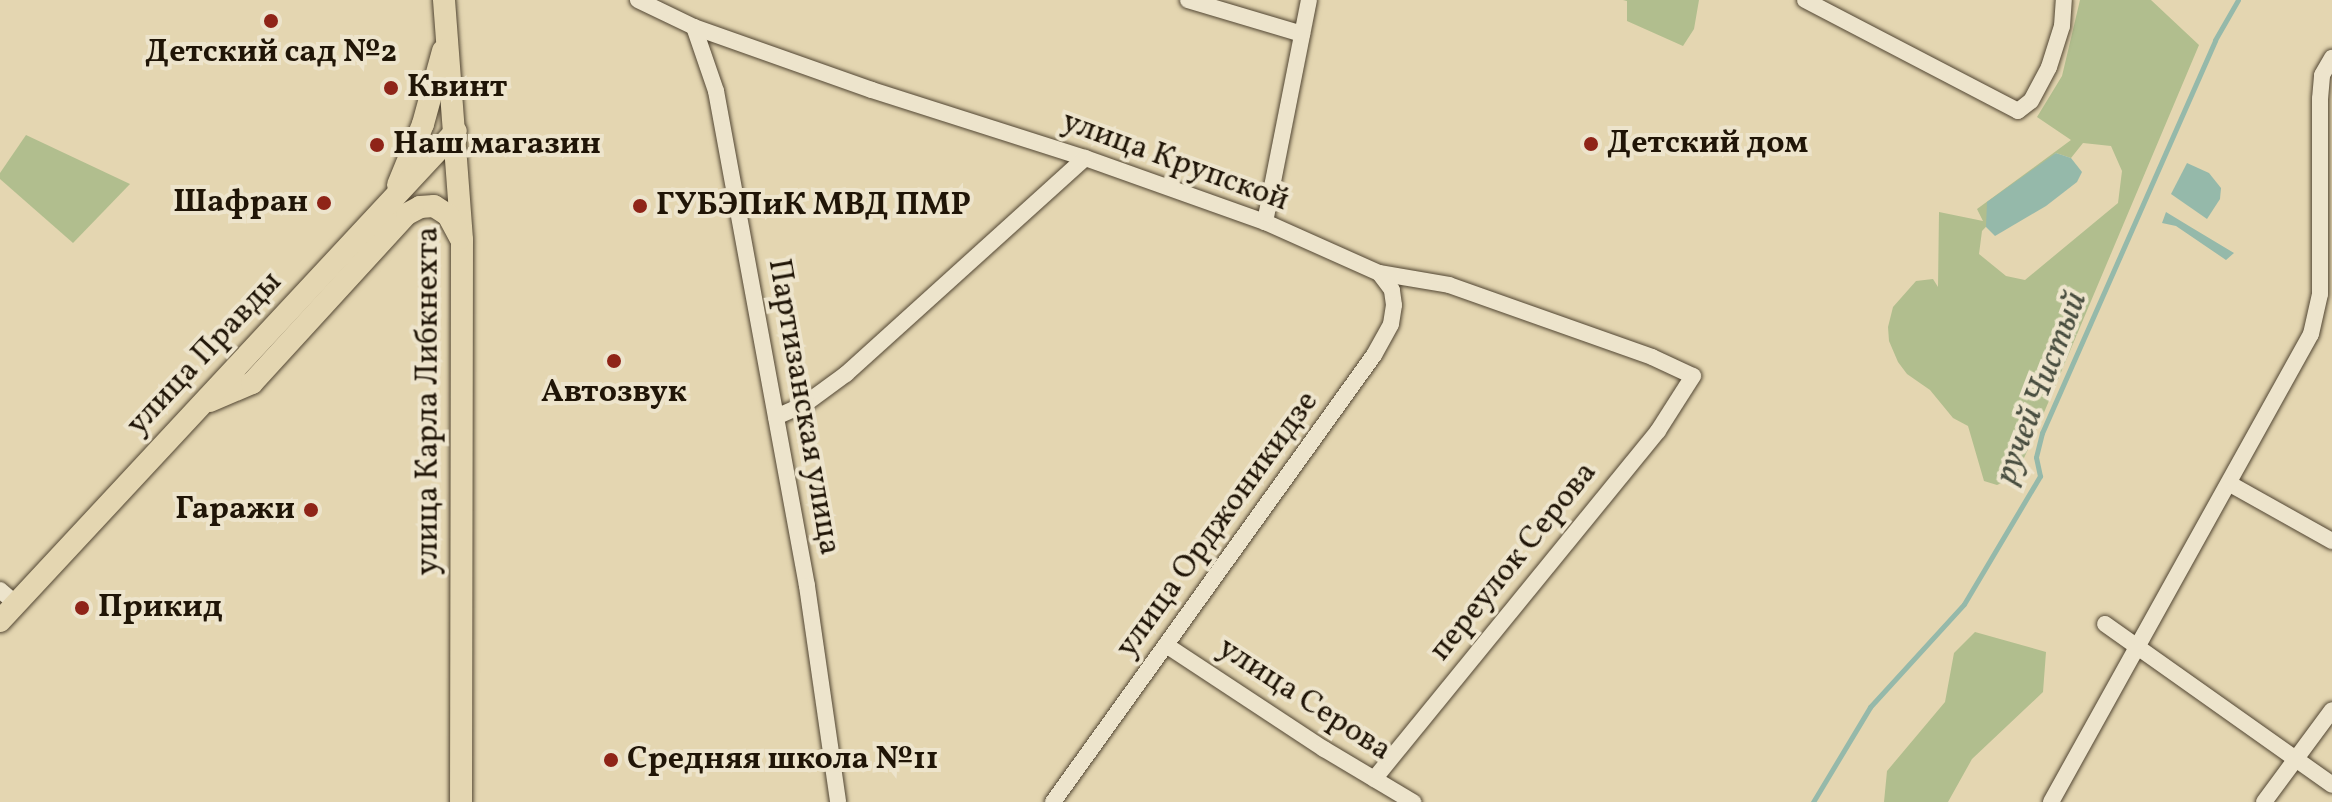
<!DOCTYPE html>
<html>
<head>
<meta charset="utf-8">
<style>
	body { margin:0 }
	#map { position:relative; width:2332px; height:802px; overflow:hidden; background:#e4d6b1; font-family:Vollkorn,serif }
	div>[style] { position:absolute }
	.green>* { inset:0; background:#b1be8e }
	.water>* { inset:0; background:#95b9aa }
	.stream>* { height:5px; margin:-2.5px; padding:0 2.5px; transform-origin:2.5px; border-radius:2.5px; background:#95b9aa }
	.roads { filter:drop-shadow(0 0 2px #514532) drop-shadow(0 0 2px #514532) }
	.minor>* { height:16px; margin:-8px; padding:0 8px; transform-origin:8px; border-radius:8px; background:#ede4cc }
	.major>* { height:22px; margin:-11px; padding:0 11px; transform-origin:11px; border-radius:11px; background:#e4d6b1 }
	.dots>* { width:22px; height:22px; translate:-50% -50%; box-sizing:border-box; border:4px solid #ede4cc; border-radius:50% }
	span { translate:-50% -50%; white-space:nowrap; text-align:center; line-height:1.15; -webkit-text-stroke:8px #ede4cc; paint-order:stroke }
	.poi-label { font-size:32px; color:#201507; font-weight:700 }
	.left { translate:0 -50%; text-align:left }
	.right { translate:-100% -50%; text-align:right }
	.street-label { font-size:32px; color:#201507 }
	.water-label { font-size:34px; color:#494e40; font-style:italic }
</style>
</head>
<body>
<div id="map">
	<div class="green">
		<div style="clip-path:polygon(1623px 0,1699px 0,1694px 29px,1683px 46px,1627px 21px,1627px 1px)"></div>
		<div style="clip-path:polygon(evenodd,2080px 0,2151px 0,2199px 45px,2032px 441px,2015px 477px,1997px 485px,1984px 481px,1968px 426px,1953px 418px,1930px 390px,1907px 374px,1898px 362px,1889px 341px,1888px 327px,1893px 307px,1916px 281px,1933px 279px,1938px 287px,1939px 212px,1983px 221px,1977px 209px,2071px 140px,2037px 117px,2062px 76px,2080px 0,2083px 143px,2111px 146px,2122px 171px,2118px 203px,2025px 280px,2006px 276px,1979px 254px,1982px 231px,2056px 153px,2071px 158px,2083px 143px)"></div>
		<div style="clip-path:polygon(26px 135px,130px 184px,73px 243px,0 179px,0 173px)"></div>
		<div style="clip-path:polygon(1975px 632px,2046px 652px,2043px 692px,1972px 759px,1948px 802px,1884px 802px,1887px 771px,1945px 702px,1954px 653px)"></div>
	</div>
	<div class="water">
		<div style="clip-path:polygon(2056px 153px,2071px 158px,2082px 172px,2077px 182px,2046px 206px,1995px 236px,1986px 227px,1987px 202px)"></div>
		<div style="clip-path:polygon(2187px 163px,2209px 173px,2221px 188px,2220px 199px,2207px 219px,2171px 194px)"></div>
		<div style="clip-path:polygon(2166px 212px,2189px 226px,2234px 253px,2226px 260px,2176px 226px,2162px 223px)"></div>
	</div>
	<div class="stream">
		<div style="left:1813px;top:802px;width:111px;rotate:-59deg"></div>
		<div style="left:1870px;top:707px;width:139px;rotate:-47.6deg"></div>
		<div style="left:1964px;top:604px;width:149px;rotate:-59.3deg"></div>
		<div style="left:2040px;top:476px;width:19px;rotate:-102deg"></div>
		<div style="left:2036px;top:457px;width:25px;rotate:-76deg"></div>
		<div style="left:2042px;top:433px;width:429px;rotate:-66.2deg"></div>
		<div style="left:2215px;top:40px;width:46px;rotate:-60.1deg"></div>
	</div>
	<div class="roads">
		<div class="minor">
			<div style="left:638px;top:0;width:62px;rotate:25.7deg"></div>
			<div style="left:694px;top:27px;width:189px;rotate:19.5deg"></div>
			<div style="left:872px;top:90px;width:224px;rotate:17.7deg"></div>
			<div style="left:1085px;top:158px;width:191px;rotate:19.6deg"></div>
			<div style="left:1265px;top:222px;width:125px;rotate:24.1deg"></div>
			<div style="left:1379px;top:273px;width:71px;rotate:9.7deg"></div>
			<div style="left:1449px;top:285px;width:215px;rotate:19.5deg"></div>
			<div style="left:1652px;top:357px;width:45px;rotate:24.9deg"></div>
			<div style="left:1693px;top:376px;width:65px;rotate:122.5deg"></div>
			<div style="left:1658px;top:431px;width:449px;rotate:129.2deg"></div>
			<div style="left:1188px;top:0;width:119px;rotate:16.6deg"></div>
			<div style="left:1805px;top:0;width:240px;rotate:27.5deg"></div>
			<div style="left:2018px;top:111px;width:16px;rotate:-38deg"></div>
			<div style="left:2031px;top:101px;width:38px;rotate:-62deg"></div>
			<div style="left:2049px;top:67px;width:43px;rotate:-72.4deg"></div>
			<div style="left:2062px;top:26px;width:26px;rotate:-86deg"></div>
			<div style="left:694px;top:27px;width:68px;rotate:71deg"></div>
			<div style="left:716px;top:91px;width:503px;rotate:79.58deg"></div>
			<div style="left:807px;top:586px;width:218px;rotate:81.8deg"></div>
			<div style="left:1265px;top:222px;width:226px;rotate:-78.8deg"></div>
			<div style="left:776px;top:417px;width:32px;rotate:-24deg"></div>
			<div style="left:805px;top:404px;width:51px;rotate:-36.2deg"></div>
			<div style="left:846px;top:374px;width:322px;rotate:-42.1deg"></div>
			<div style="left:2230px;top:484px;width:117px;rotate:29.2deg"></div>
			<div style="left:0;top:590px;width:21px;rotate:41deg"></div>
			<div style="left:2105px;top:624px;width:278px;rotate:35.3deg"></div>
			<div style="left:1166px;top:645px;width:189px;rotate:33.4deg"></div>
			<div style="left:1324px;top:749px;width:104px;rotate:30.8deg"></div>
			<div style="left:1053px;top:802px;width:550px;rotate:-54.32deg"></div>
			<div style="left:1374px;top:355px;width:35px;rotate:-61deg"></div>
			<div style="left:1391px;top:324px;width:19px;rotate:-81deg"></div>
			<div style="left:1394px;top:305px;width:15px;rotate:-98deg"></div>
			<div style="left:1392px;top:290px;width:21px;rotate:-127deg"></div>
			<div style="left:2051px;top:802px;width:535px;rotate:-60.95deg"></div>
			<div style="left:2311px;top:334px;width:41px;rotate:-77.3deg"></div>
			<div style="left:2320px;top:294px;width:195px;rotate:-90deg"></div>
			<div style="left:2320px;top:99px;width:24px;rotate:-85deg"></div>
			<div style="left:2322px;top:75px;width:20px;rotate:-60deg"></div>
			<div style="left:2264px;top:802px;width:114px;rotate:-53.5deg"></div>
		</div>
		<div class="major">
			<div style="left:444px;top:0;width:241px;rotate:85.7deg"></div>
			<div style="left:462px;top:240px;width:562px;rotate:90.1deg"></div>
			<div style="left:398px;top:185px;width:66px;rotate:-67.7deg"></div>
			<div style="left:423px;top:124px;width:76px;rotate:-74.7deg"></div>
			<div style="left:210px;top:401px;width:46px;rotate:-23.2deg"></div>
			<div style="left:252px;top:383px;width:229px;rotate:-47.5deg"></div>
			<div style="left:407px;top:214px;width:15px;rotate:-28deg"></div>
			<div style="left:420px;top:207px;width:14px;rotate:-4deg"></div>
			<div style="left:434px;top:206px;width:17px;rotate:33deg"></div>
			<div style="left:448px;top:215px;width:26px;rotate:62deg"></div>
			<div style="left:0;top:621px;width:669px;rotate:-47.06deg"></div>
		</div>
	</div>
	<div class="dots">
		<div style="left:271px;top:21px;background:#8f2418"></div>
		<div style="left:391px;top:88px;background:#8f2418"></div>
		<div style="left:1591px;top:144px;background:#8f2418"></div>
		<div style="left:377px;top:145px;background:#8f2418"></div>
		<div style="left:324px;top:203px;background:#8f2418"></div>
		<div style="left:640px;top:206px;background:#8f2418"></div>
		<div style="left:614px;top:361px;background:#8f2418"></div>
		<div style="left:311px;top:510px;background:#8f2418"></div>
		<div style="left:82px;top:608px;background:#8f2418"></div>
		<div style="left:611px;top:760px;background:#8f2418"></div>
	</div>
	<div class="poi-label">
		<span style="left:271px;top:53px">Детский сад №2</span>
		<span class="left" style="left:407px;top:88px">Квинт</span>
		<span class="left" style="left:1607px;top:144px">Детский дом</span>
		<span class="left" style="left:393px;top:145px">Наш магазин</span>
		<span class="right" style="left:308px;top:203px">Шафран</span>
		<span class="left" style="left:656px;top:206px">ГУБЭПиК МВД ПМР</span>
		<span style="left:614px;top:393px">Автозвук</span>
		<span class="right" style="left:295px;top:510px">Гаражи</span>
		<span class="left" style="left:98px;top:608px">Прикид</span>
		<span class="left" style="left:627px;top:760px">Средняя школа №11</span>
	</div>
	<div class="street-label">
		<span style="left:1175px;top:162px;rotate:20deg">улица Крупской</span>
		<span style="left:205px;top:354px;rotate:-47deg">улица Правды</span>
		<span style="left:429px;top:401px;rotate:-90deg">улица Карла Либкнехта</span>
		<span style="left:803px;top:407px;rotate:80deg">Партизанская улица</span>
		<span style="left:1218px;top:525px;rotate:-54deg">улица Орджоникидзе</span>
		<span style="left:1514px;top:562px;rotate:-51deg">переулок Серова</span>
		<span style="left:1304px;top:700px;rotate:33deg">улица Серова</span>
	</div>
	<div class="water-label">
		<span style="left:2042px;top:388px;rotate:-69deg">ручей Чистый</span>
	</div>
</div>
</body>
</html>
